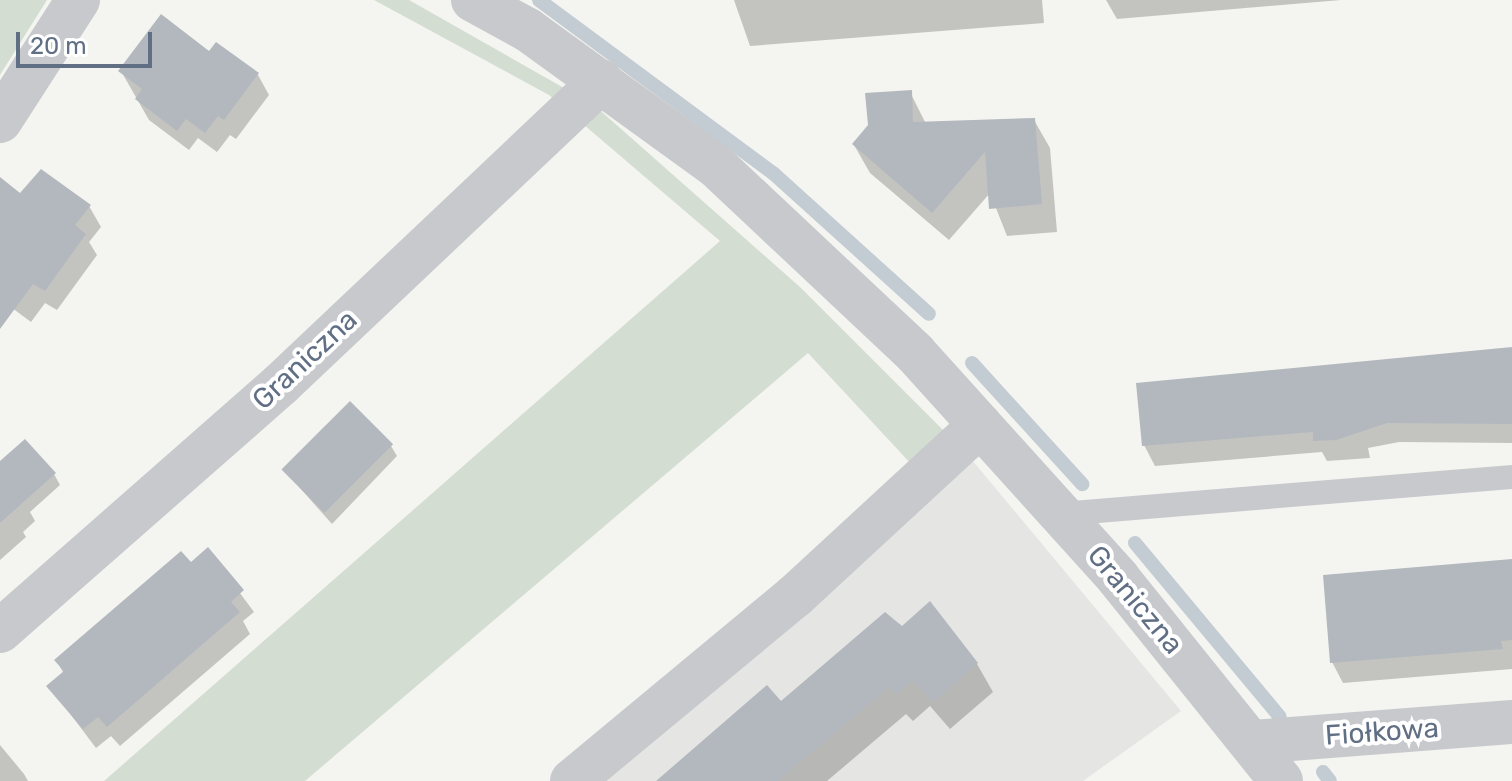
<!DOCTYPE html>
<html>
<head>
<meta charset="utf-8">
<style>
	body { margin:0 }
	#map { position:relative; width:1512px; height:781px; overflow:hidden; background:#f4f5f0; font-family:Rubik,sans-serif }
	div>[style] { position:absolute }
	.built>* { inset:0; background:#e5e5e4 }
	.green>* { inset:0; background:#d4ddd1 }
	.shadow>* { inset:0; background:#0003 }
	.stream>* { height:14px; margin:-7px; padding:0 7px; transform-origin:7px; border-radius:7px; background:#c3ccd2 }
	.building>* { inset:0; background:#b3b8be; transform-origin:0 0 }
	.service>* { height:24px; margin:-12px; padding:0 12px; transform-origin:12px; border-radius:12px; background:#c7c9cd }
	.minor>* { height:44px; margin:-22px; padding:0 22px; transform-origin:22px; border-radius:22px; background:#c7c9cd }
	.tertiary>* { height:44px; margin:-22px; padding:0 22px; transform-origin:22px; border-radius:22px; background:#c7c9cd }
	span { translate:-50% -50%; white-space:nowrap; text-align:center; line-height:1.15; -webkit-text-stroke:8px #fff; paint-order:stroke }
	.street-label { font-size:28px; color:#616f84 }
	.scale { position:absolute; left:16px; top:32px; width:136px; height:36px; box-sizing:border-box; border:4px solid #616f84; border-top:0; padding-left:10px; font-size:24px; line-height:28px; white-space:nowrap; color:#616f84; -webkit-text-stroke:6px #fff; paint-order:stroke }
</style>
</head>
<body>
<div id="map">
	<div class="built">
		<div style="clip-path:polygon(967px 454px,1181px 711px,1083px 781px,588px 781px)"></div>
	</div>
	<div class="green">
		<div style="clip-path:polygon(0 0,47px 0,0 75px)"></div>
		<div style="clip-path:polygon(374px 0,409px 0,594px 105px,800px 287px,967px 454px,913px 466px,808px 353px,305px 781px,104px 781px,720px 241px,549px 95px)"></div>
	</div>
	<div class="shadow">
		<div style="clip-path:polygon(734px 0,1042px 0,1044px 23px,750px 46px)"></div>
		<div style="clip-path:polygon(1106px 0,1341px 0,1117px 19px)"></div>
		<div style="clip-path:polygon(210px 53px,258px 75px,269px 95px,236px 139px,230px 135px,217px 152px,198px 138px,189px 150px,149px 120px,121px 71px)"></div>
		<div style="clip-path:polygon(910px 92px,927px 126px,1034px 120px,1050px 148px,1057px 232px,1007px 236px,990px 193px,949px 240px,870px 173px,854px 145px)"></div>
		<div style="clip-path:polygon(21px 196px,89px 206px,101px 227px,89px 242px,97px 255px,57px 310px,45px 303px,31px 322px,0 299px,0 209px)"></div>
		<div style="clip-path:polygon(1512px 349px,1512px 443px,1399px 442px,1368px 448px,1370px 458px,1327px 461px,1322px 452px,1155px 466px,1144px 445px)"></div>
		<div style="clip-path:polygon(391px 446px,397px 456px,332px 524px,283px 469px)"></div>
		<div style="clip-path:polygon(0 463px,54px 474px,60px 485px,30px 512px,35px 521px,23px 532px,26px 537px,0 560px)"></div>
		<div style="clip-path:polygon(208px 550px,254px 612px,243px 621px,250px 634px,120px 746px,111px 736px,96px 748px,49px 686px,64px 674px,56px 660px)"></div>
		<div style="clip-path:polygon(1512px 561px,1512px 669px,1343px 683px,1332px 662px)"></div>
		<div style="clip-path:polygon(902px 628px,977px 664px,993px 692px,950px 729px,930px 706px,913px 721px,906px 714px,827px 781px,659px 781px)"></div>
		<div style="clip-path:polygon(0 745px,24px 774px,28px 781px,0 781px)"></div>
	</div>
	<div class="stream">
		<div style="left:539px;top:0;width:291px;rotate:36.5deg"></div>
		<div style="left:773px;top:173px;width:210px;rotate:42.1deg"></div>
		<div style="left:972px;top:363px;width:164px;rotate:47.7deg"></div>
		<div style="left:1135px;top:543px;width:226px;rotate:50.2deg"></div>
		<div style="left:1323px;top:772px;width:11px;rotate:52deg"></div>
	</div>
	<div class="building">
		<div style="clip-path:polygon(161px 14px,209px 51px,216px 42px,259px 73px,224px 120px,218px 116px,205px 133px,186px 119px,177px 131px,135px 99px,142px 89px,118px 71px)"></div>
		<div style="clip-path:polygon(912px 90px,913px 122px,1035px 118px,1042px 204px,989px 209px,985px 152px,932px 213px,852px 144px,868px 125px,865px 93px)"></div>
		<div style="clip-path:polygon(41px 169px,91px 205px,75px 225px,86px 234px,45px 291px,33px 284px,0 329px,0 177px,20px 193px)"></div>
		<div style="clip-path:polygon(1512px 347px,1512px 424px,1387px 423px,1336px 440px,1313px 441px,1313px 432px,1142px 446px,1136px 383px)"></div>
		<div style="left:350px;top:401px;width:61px;height:97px;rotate:45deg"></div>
		<div style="clip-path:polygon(25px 439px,56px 473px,0 523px,0 461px)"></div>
		<div style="clip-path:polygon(208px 547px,244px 590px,231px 602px,240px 612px,107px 727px,98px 717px,83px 729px,46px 686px,64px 671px,54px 660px,181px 551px,191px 562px)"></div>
		<div style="clip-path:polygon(1512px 559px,1512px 640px,1501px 641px,1503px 649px,1330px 663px,1323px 575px)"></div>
		<div style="clip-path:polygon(930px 601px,978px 663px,933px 702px,913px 680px,896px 694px,889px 687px,778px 781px,656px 781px,767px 685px,781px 701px,885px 612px,902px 626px)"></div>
	</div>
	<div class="service">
		<div style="left:1061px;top:514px;width:453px;rotate:-4.7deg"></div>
	</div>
	<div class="minor">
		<div style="left:0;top:121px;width:144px;rotate:-57.2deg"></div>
		<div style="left:0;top:631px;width:373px;rotate:-41.3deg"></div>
		<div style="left:280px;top:385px;width:442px;rotate:-43.4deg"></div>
		<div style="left:1252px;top:742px;width:261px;rotate:-4.4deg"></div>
		<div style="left:572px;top:781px;width:290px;rotate:-39.7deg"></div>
		<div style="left:795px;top:596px;width:252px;rotate:-42.7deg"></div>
	</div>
	<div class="tertiary">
		<div style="left:473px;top:0;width:63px;rotate:28.6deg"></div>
		<div style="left:528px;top:30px;width:232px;rotate:35.9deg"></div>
		<div style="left:716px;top:166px;width:273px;rotate:43.2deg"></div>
		<div style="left:915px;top:353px;width:303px;rotate:47.9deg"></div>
		<div style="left:1118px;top:578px;width:260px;rotate:51.2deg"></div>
	</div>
	<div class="street-label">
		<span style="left:305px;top:360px;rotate:-43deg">Graniczna</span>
		<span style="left:1135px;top:600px;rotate:50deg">Graniczna</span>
		<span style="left:1382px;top:732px;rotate:-4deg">Fiołkowa</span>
	</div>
	<div class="scale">20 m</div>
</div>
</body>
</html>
